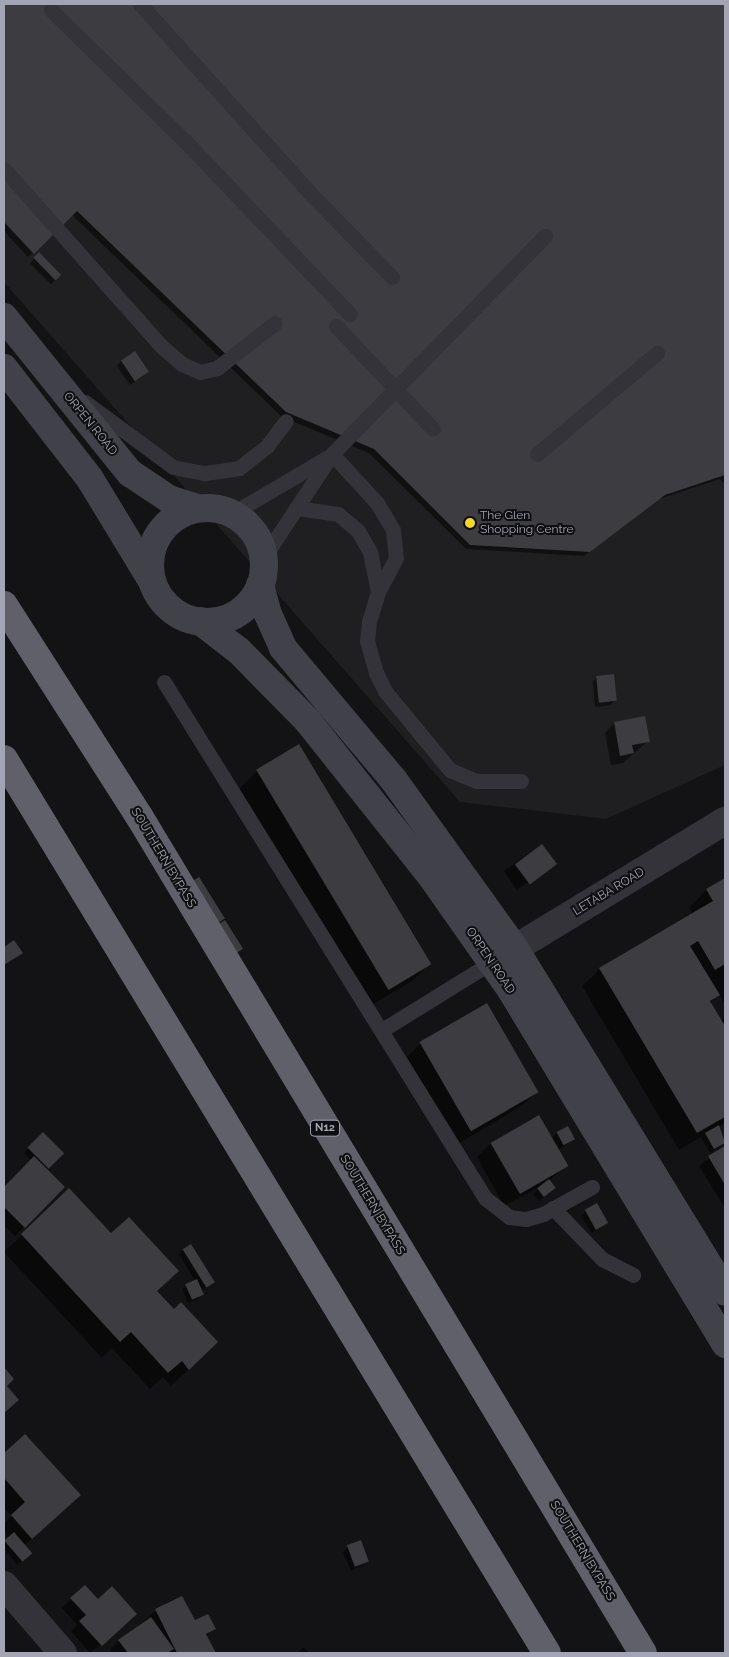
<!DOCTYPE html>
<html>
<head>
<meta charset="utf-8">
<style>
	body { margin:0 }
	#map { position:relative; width:729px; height:1657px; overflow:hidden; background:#131214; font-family:Raleway,sans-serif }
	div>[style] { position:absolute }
	.built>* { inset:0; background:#1f1e21 }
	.shadow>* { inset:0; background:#0007; transform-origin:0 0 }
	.building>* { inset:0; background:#3c3c41; transform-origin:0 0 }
	.lane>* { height:15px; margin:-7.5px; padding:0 7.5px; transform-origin:7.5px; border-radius:7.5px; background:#333339 }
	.street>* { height:28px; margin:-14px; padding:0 14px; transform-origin:14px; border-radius:14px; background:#333339 }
	.secondary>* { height:28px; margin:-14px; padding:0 14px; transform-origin:14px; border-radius:14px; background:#414149 }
	.secondary>.ring { margin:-14px; padding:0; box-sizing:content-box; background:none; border:28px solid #414149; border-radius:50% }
	.highway>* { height:28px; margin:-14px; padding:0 14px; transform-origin:14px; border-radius:14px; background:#5f606a }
	.dots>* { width:14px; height:14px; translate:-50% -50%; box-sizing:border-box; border:2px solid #0e0d0f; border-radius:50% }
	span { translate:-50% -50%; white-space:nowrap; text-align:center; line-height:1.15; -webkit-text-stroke:4px #0e0d0f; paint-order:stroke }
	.shield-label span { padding:1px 4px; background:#0e0d0f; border:1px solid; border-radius:4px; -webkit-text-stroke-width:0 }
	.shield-label { font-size:11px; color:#a3a5b5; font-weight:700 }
	.street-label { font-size:12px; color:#a3a5b5 }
	.poi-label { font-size:12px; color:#a3a5b5 }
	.left { translate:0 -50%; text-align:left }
	.frame { position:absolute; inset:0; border:5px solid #a3a5b5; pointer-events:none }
</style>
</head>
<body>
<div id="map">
	<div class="built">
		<div style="clip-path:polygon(4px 4px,725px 4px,725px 765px,606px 819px,460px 802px,4px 282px)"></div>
	</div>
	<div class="shadow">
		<div style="clip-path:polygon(4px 4px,725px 4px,725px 485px,720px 479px,659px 499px,584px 556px,466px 549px,369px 453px,282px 417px,72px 215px,28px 257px,4px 231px)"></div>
		<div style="left:39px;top:254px;width:30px;height:13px;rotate:45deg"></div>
		<div style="clip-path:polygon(121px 361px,143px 376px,130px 385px,117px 366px)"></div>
		<div style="clip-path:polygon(597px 677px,615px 700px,611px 705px,595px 707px,593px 682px)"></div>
		<div style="clip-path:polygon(615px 723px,648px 741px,623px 763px,611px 765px,605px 733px)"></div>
		<div style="clip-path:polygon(257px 771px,429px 964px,412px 981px,370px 1006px,239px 789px)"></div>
		<div style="left:542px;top:845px;width:23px;height:46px;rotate:56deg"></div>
		<div style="clip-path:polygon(725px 879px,725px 1005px,719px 994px,710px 1003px,721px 1021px,725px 1018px,725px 1123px,718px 1127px,725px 1143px,710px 1153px,701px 1137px,679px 1150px,582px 986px,600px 969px,693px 914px,689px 908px,706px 890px)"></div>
		<div style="clip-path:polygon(421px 1043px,537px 1092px,523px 1105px,458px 1144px,407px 1057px)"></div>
		<div style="clip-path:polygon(557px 1133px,574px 1139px,558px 1150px,566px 1166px,549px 1181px,550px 1192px,539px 1201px,533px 1194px,538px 1188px,504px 1206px,477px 1157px,491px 1143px,551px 1139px)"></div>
		<div style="clip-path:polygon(43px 1134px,63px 1153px,46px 1169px,64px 1187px,15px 1236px,4px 1225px,4px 1188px,31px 1160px,24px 1153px)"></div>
		<div style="clip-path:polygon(725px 1147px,725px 1208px,699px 1166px)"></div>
		<div style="clip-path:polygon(69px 1190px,156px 1292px,199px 1360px,171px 1386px,163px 1377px,150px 1389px,112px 1348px,102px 1358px,4px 1252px)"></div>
		<div style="clip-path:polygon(586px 1211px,607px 1223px,592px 1233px,581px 1216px)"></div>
		<div style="clip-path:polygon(183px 1250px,213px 1282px,201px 1291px,198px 1299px,188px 1303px,182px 1289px,195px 1281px,179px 1254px)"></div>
		<div style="clip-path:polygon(25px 1435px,79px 1495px,24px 1546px,26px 1557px,17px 1565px,4px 1549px,7px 1539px,4px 1524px,12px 1516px,4px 1508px,4px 1455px)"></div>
		<div style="clip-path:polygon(348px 1547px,368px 1561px,351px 1571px,343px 1552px)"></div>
		<div style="clip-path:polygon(181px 1597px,194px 1622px,214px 1628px,206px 1637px,214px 1653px,112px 1653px,110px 1650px,119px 1641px,156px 1611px)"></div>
		<div style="clip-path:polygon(71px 1599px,98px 1601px,126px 1624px,90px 1653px,71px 1631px,77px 1625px,62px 1608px)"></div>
		<div style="clip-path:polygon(304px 1647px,309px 1653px,297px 1653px)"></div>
	</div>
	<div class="building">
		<div style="clip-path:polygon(4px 4px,725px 4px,725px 475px,665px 495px,590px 552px,470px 545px,374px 449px,286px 412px,77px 211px,34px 254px,4px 222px)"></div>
		<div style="left:39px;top:252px;width:32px;height:8px;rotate:46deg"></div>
		<div style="left:135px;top:351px;width:25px;height:17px;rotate:56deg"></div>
		<div style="left:614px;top:674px;width:27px;height:18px;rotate:84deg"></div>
		<div style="clip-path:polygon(645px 716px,650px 742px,632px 745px,634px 753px,620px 756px,614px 722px)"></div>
		<div style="left:299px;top:744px;width:257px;height:50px;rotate:59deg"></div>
		<div style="left:542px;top:844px;width:25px;height:34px;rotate:53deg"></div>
		<div style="left:199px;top:877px;width:49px;height:13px;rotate:58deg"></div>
		<div style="clip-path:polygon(725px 878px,725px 964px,715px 970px,698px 941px,690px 946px,720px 995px,710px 1001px,725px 1026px,725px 1117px,697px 1133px,599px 968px,713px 901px,706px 889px)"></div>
		<div style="left:225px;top:920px;width:34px;height:13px;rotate:58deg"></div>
		<div style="clip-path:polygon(14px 940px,23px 953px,4px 965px,4px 947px)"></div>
		<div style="left:487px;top:1003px;width:103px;height:78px;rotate:60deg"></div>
		<div style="left:539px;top:1115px;width:59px;height:56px;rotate:60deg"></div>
		<div style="clip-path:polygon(719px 1125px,725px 1143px,714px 1149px,705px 1133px)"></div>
		<div style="left:568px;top:1126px;width:15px;height:13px;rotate:62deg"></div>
		<div style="left:43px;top:1132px;width:30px;height:22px;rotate:45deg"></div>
		<div style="clip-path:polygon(725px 1146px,725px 1185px,708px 1156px)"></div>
		<div style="clip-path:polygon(34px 1156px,65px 1187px,25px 1228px,4px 1207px,4px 1187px)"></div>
		<div style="left:549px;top:1179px;width:11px;height:15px;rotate:52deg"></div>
		<div style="clip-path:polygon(69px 1188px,111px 1233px,129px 1217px,179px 1271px,157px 1291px,174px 1309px,181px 1302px,218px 1342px,189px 1370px,182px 1361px,168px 1373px,131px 1332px,120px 1342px,21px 1234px)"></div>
		<div style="left:597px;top:1203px;width:23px;height:14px;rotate:61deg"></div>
		<div style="left:191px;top:1244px;width:45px;height:10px;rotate:58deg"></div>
		<div style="left:197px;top:1279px;width:17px;height:13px;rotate:66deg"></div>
		<div style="clip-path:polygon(4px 1367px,14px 1379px,7px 1386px,19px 1400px,4px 1413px)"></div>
		<div style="clip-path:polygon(25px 1434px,81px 1495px,32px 1539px,11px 1515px,25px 1502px,4px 1478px,4px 1453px)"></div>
		<div style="left:14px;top:1532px;width:28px;height:13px;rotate:49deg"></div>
		<div style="left:361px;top:1540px;width:23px;height:15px;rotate:70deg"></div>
		<div style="clip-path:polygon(85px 1585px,98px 1599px,112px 1586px,137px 1614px,102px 1646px,79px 1621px,86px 1615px,70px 1598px)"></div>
		<div style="clip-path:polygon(182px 1596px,195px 1620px,208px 1614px,216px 1629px,206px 1634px,216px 1653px,177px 1653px,155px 1609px)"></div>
		<div style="clip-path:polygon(151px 1617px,174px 1649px,167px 1653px,128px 1653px,118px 1640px)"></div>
	</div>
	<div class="lane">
		<div style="left:140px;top:4px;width:253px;rotate:48deg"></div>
		<div style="left:309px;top:192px;width:119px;rotate:45.7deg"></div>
		<div style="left:51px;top:10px;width:187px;rotate:44.4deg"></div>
		<div style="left:185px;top:141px;width:239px;rotate:46.4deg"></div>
		<div style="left:4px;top:169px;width:235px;rotate:48.4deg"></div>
		<div style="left:160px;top:345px;width:29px;rotate:41deg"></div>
		<div style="left:182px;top:364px;width:20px;rotate:24deg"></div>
		<div style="left:200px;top:372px;width:17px;rotate:-13deg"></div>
		<div style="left:217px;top:368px;width:73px;rotate:-37.8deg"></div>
		<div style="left:336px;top:326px;width:141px;rotate:46.7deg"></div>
		<div style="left:85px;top:402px;width:109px;rotate:36.5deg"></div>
		<div style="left:173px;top:467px;width:33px;rotate:11deg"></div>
		<div style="left:205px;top:473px;width:34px;rotate:-8deg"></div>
		<div style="left:239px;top:468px;width:36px;rotate:-38deg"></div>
		<div style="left:267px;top:446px;width:31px;rotate:-53deg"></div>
		<div style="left:332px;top:454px;width:67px;rotate:47.4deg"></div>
		<div style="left:377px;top:503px;width:31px;rotate:59deg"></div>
		<div style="left:393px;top:530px;width:28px;rotate:84deg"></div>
		<div style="left:396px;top:558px;width:38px;rotate:118deg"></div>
		<div style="left:378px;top:592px;width:31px;rotate:107deg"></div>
		<div style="left:369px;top:622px;width:19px;rotate:96deg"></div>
		<div style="left:367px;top:641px;width:33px;rotate:74deg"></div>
		<div style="left:376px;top:673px;width:20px;rotate:63deg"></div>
		<div style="left:385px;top:691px;width:102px;rotate:50.6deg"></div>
		<div style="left:450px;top:770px;width:28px;rotate:23deg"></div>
		<div style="left:476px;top:781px;width:45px"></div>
		<div style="left:537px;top:454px;width:157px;rotate:-40.1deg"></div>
		<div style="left:296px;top:508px;width:42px;rotate:8.1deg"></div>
		<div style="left:338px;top:514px;width:26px;rotate:40deg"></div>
		<div style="left:358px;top:531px;width:24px;rotate:60deg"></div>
		<div style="left:370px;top:552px;width:41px;rotate:78.7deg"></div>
		<div style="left:233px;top:513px;width:110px;rotate:-30.5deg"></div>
		<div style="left:264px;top:557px;width:123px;rotate:-56.6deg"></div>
		<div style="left:332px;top:454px;width:305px;rotate:-45.7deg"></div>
		<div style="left:164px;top:682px;width:608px;rotate:58.11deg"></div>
		<div style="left:485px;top:1198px;width:31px;rotate:38deg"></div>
		<div style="left:509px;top:1217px;width:17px;rotate:7deg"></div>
		<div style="left:526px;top:1219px;width:18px;rotate:-16deg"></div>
		<div style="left:543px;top:1214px;width:56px;rotate:-28.9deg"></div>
		<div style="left:382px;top:1030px;width:129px;rotate:-31.7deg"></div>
		<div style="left:553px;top:1208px;width:71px;rotate:46.1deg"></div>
		<div style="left:602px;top:1259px;width:35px;rotate:27deg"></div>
	</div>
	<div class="street">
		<div style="left:496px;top:960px;width:268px;rotate:-31.3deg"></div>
		<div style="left:4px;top:1585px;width:90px;rotate:49.1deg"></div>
	</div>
	<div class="secondary">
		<div style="left:4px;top:317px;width:201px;rotate:51.1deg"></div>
		<div style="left:130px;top:473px;width:47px;rotate:33.7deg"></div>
		<div style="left:169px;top:499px;width:28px;rotate:18deg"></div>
		<div style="left:4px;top:368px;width:140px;rotate:52.2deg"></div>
		<div style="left:90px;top:479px;width:119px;rotate:58.7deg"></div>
		<div class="ring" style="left:150px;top:508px;width:86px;height:86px"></div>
		<div style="left:260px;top:585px;width:30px;rotate:75deg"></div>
		<div style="left:268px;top:614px;width:37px;rotate:66deg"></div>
		<div style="left:283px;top:648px;width:171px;rotate:50deg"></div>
		<div style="left:393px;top:779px;width:209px;rotate:54.3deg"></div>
		<div style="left:515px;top:949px;width:402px;rotate:58.5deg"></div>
		<div style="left:200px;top:621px;width:49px;rotate:37.6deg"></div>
		<div style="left:239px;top:651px;width:97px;rotate:45.4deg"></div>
		<div style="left:307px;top:720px;width:199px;rotate:51.5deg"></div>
		<div style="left:431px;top:876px;width:139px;rotate:54.9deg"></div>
		<div style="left:511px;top:990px;width:414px;rotate:58.8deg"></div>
	</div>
	<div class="highway">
		<div style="left:4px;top:605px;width:250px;rotate:57.4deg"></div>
		<div style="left:139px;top:816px;width:977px;rotate:58.95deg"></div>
		<div style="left:4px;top:759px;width:1046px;rotate:58.73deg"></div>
	</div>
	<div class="dots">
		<div style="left:470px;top:523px;background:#f3d82b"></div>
	</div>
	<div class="shield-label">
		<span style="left:325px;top:1128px">N12</span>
	</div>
	<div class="street-label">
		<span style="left:90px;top:424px;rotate:51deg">ORPEN ROAD</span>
		<span style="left:163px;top:858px;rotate:59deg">SOUTHERN BYPASS</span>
		<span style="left:609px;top:892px;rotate:-31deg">LETABA ROAD</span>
		<span style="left:490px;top:961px;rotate:56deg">ORPEN ROAD</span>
		<span style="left:372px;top:1205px;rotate:59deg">SOUTHERN BYPASS</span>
		<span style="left:582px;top:1551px;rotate:59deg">SOUTHERN BYPASS</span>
	</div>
	<div class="poi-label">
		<span class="left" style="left:480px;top:523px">The Glen<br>Shopping Centre</span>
	</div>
	<div class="frame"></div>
</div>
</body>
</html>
